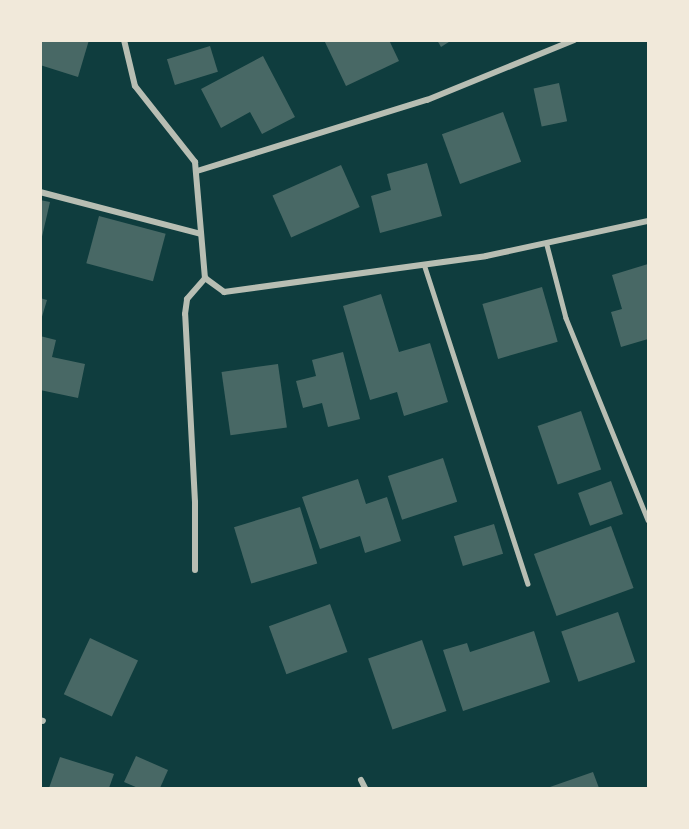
<!DOCTYPE html>
<html>
<head>
<meta charset="utf-8">
<style>
	body { margin:0 }
	#map { position:relative; width:689px; height:829px; overflow:hidden; background:#0f3d3e; font-family:Georgia,serif }
	div>[style] { position:absolute }
	.building>* { inset:0; background:#486865; transform-origin:0 0 }
	.service>* { height:4.5px; margin:-2.25px; padding:0 2.25px; transform-origin:2.25px; border-radius:2.25px; background:#b8beb3 }
	.minor>* { height:6px; margin:-3px; padding:0 3px; transform-origin:3px; border-radius:3px; background:#b8beb3 }
	span { translate:-50% -50%; white-space:nowrap; text-align:center; line-height:1.15; -webkit-text-stroke:6px #f1e9da; paint-order:stroke }
	.frame { position:absolute; inset:0; border:42px solid #f1e9da; pointer-events:none }
</style>
</head>
<body>
<div id="map">
	<div class="building">
		<div style="clip-path:polygon(40px 40px,89px 40px,78px 77px,40px 65px)"></div>
		<div style="clip-path:polygon(324px 40px,389px 40px,399px 61px,346px 86px)"></div>
		<div style="clip-path:polygon(437px 40px,452px 40px,441px 47px)"></div>
		<div style="left:210px;top:46px;width:27px;height:45px;rotate:73deg"></div>
		<div style="clip-path:polygon(263px 56px,295px 117px,262px 134px,250px 112px,221px 128px,201px 89px)"></div>
		<div style="left:559px;top:83px;width:39px;height:26px;rotate:78deg"></div>
		<div style="left:503px;top:112px;width:53px;height:65px;rotate:70deg"></div>
		<div style="clip-path:polygon(427px 163px,442px 216px,380px 233px,371px 196px,391px 190px,387px 174px)"></div>
		<div style="left:341px;top:165px;width:46px;height:75px;rotate:66deg"></div>
		<div style="clip-path:polygon(40px 200px,50px 202px,41px 241px,40px 241px)"></div>
		<div style="left:99px;top:216px;width:69px;height:49px;rotate:15deg"></div>
		<div style="clip-path:polygon(648px 264px,648px 339px,621px 347px,611px 312px,622px 309px,612px 275px)"></div>
		<div style="left:542px;top:287px;width:57px;height:62px;rotate:74deg"></div>
		<div style="clip-path:polygon(381px 294px,399px 352px,430px 343px,448px 402px,404px 416px,397px 392px,370px 400px,343px 306px)"></div>
		<div style="clip-path:polygon(40px 298px,47px 300px,41px 320px,40px 320px)"></div>
		<div style="clip-path:polygon(40px 336px,56px 340px,52px 357px,85px 364px,78px 398px,40px 390px)"></div>
		<div style="clip-path:polygon(343px 352px,360px 419px,328px 427px,322px 403px,303px 408px,296px 381px,316px 376px,312px 360px)"></div>
		<div style="left:278px;top:364px;width:64px;height:57px;rotate:82deg"></div>
		<div style="left:581px;top:411px;width:62px;height:46px;rotate:71deg"></div>
		<div style="left:443px;top:458px;width:46px;height:58px;rotate:72deg"></div>
		<div style="clip-path:polygon(358px 479px,366px 504px,387px 497px,401px 541px,365px 553px,360px 536px,320px 549px,302px 497px)"></div>
		<div style="left:611px;top:481px;width:35px;height:35px;rotate:70deg"></div>
		<div style="left:300px;top:507px;width:59px;height:69px;rotate:73deg"></div>
		<div style="left:494px;top:524px;width:31px;height:42px;rotate:73deg"></div>
		<div style="left:611px;top:526px;width:66px;height:82px;rotate:70deg"></div>
		<div style="left:330px;top:604px;width:51px;height:65px;rotate:70deg"></div>
		<div style="left:618px;top:612px;width:53px;height:60px;rotate:71deg"></div>
		<div style="clip-path:polygon(534px 631px,550px 682px,463px 711px,443px 650px,467px 643px,470px 652px)"></div>
		<div style="left:90px;top:638px;width:53px;height:62px;rotate:25deg"></div>
		<div style="left:422px;top:640px;width:75px;height:57px;rotate:71deg"></div>
		<div style="clip-path:polygon(136px 756px,168px 770px,160px 788px,138px 788px,124px 782px)"></div>
		<div style="clip-path:polygon(60px 757px,114px 774px,109px 788px,49px 788px)"></div>
		<div style="clip-path:polygon(593px 772px,599px 788px,547px 788px)"></div>
	</div>
	<div class="service">
		<div style="left:547px;top:245px;width:75px;rotate:75.4deg"></div>
		<div style="left:566px;top:318px;width:218px;rotate:67.9deg"></div>
		<div style="left:424px;top:264px;width:336px;rotate:72deg"></div>
	</div>
	<div class="minor">
		<div style="left:124px;top:40px;width:47px;rotate:76.6deg"></div>
		<div style="left:135px;top:86px;width:97px;rotate:51.7deg"></div>
		<div style="left:195px;top:162px;width:116px;rotate:85.1deg"></div>
		<div style="left:205px;top:278px;width:24px;rotate:36deg"></div>
		<div style="left:224px;top:292px;width:264px;rotate:-7.8deg"></div>
		<div style="left:486px;top:256px;width:166px;rotate:-12.2deg"></div>
		<div style="left:197px;top:171px;width:241px;rotate:-17.2deg"></div>
		<div style="left:427px;top:100px;width:159px;rotate:-22.2deg"></div>
		<div style="left:40px;top:192px;width:166px;rotate:14.6deg"></div>
		<div style="left:195px;top:570px;width:68px;rotate:-90deg"></div>
		<div style="left:195px;top:502px;width:188px;rotate:-93deg"></div>
		<div style="left:185px;top:314px;width:15px;rotate:-82deg"></div>
		<div style="left:187px;top:299px;width:28px;rotate:-49deg"></div>
		<div style="left:40px;top:720px;width:3px;rotate:18deg"></div>
		<div style="left:361px;top:780px;width:9px;rotate:63deg"></div>
	</div>
	<div class="frame"></div>
</div>
</body>
</html>
